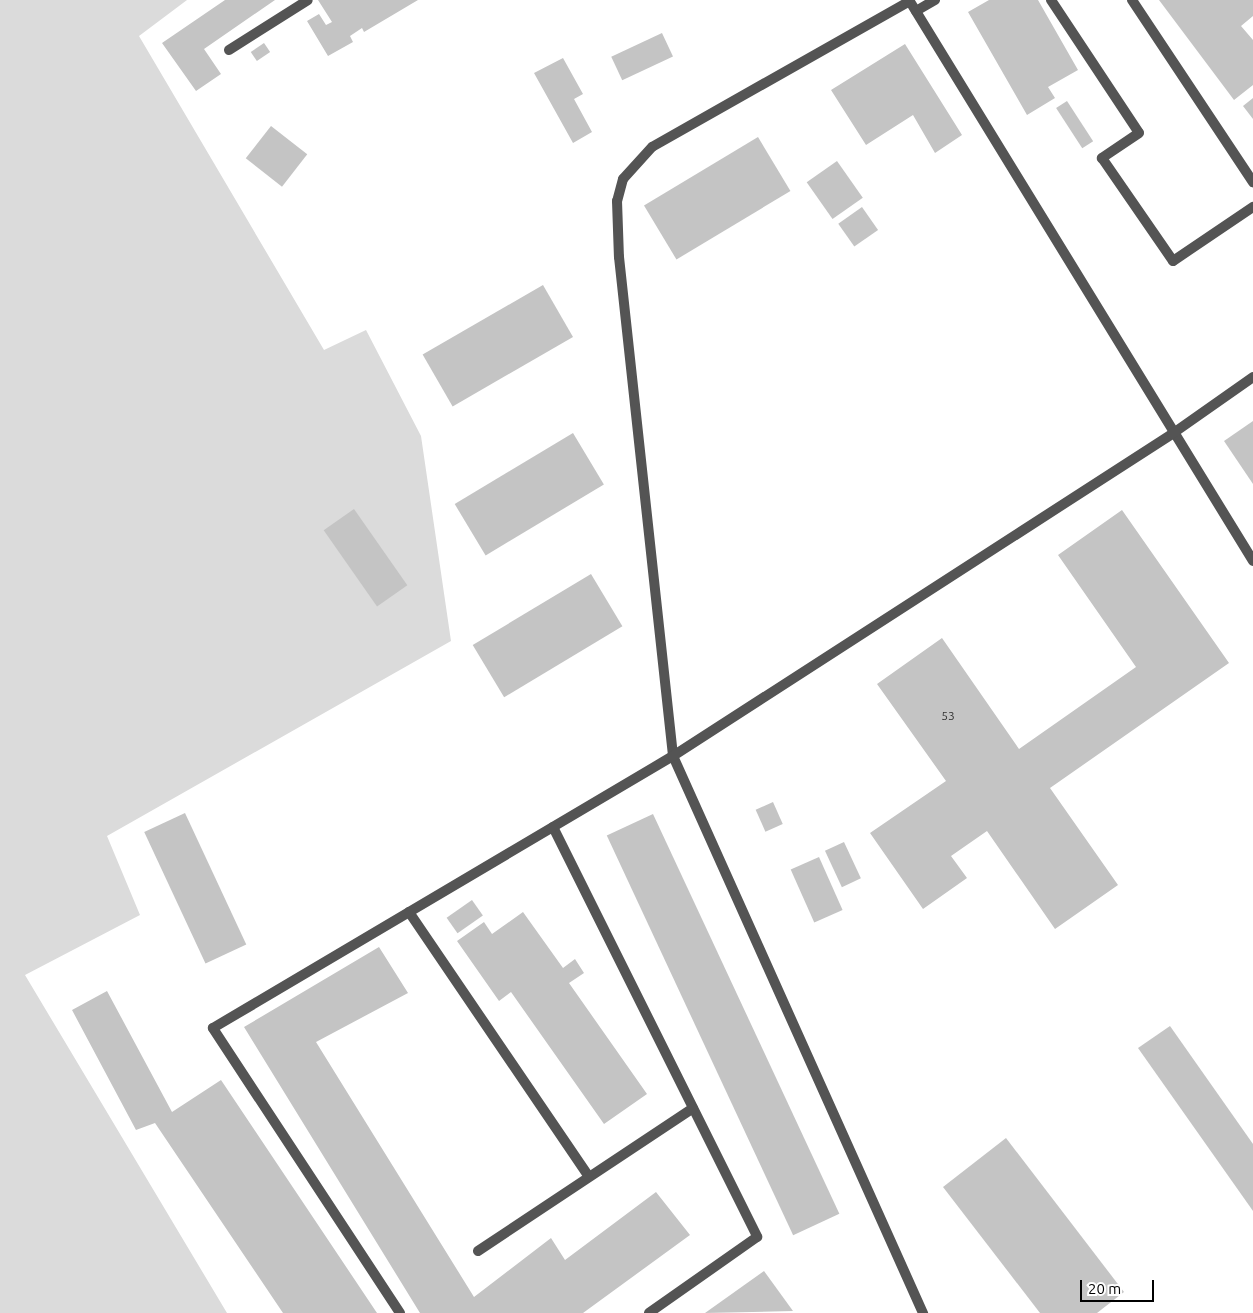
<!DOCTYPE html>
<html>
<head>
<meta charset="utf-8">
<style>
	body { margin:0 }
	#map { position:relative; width:1253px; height:1313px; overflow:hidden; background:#fff; font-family:Ubuntu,sans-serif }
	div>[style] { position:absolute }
	.green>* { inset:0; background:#dbdbdb }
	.building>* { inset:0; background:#c4c4c4; transform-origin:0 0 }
	.lane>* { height:10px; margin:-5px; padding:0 5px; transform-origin:5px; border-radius:5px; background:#545454 }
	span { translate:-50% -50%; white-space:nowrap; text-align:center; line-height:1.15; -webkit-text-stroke:4px #fff; paint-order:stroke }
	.number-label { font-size:12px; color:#313131 }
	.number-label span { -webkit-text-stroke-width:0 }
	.scale { position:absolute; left:1080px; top:1280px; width:74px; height:22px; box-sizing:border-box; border:2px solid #000; border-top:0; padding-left:6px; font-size:15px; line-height:18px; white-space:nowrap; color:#000; -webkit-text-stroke:4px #fff; paint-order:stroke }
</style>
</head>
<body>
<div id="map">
	<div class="green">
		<div style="clip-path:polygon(0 0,187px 0,139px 36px,324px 350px,366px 330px,421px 436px,451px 641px,107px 836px,140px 915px,25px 975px,227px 1313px,0 1313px)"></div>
	</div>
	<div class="building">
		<div style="clip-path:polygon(225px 0,275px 0,204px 49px,221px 74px,196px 91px,162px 43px)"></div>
		<div style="clip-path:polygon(318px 0,418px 0,364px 32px,362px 28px,350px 36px,353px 42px,328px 56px,307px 21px,319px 14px,326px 25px,332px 22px)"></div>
		<div style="clip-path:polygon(989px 0,1038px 0,1078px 70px,1048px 87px,1055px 98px,1027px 115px,968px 12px)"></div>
		<div style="clip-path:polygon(1159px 0,1253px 0,1253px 16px,1241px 26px,1253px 40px,1253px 85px,1234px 100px)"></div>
		<div style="left:662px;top:33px;width:26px;height:56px;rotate:65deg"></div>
		<div style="left:264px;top:43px;width:11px;height:16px;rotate:56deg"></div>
		<div style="clip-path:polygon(905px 44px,962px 135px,935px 153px,913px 115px,866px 145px,831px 90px)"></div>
		<div style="clip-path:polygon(563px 58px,583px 94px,574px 99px,592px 132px,573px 143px,534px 73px)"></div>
		<div style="clip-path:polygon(1253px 98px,1253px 119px,1243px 106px)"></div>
		<div style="left:1067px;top:101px;width:48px;height:13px;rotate:57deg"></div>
		<div style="left:271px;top:126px;width:46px;height:41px;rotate:38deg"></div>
		<div style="left:758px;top:137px;width:63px;height:133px;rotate:59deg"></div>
		<div style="left:837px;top:161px;width:45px;height:37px;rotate:55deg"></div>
		<div style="left:862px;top:207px;width:28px;height:29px;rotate:55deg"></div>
		<div style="left:543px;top:285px;width:60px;height:139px;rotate:60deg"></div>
		<div style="clip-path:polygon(1253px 421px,1253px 484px,1224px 441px)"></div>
		<div style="left:573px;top:433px;width:60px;height:138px;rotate:59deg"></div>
		<div style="left:354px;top:509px;width:93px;height:37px;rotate:55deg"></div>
		<div style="clip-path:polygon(1122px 510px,1229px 663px,1050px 788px,1118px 885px,1055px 929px,987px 831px,951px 856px,967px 878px,923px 909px,870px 833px,946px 781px,877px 684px,942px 638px,1019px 749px,1136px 667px,1058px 555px)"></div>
		<div style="left:591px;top:574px;width:61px;height:138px;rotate:59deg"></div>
		<div style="left:773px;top:802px;width:24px;height:19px;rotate:66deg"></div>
		<div style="left:185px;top:813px;width:145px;height:45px;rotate:65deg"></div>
		<div style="left:653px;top:814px;width:441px;height:51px;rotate:65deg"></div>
		<div style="left:844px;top:842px;width:40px;height:21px;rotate:65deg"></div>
		<div style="left:819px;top:857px;width:58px;height:31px;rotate:66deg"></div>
		<div style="left:472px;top:900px;width:19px;height:31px;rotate:55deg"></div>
		<div style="clip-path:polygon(523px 912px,563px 968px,575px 959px,584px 973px,569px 983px,647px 1094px,604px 1124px,511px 992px,499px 1001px,457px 941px,484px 922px,492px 934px)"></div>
		<div style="clip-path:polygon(379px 947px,408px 993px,316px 1042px,474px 1297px,551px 1238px,565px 1260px,656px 1192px,690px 1235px,583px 1313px,420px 1313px,244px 1027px)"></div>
		<div style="clip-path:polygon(107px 991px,172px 1112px,221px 1080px,377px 1313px,283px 1313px,155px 1123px,136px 1130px,72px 1010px)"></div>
		<div style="clip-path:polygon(1170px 1026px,1253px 1144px,1253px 1211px,1138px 1048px)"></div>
		<div style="clip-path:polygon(1006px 1138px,1124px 1292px,1097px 1313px,1040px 1313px,943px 1187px)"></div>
		<div style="clip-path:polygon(764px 1271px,793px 1311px,705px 1313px)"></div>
	</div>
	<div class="lane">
		<div style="left:909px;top:0;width:658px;rotate:58.48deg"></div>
		<div style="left:1051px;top:0;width:159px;rotate:56.5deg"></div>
		<div style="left:1139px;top:133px;width:45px;rotate:146deg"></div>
		<div style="left:1102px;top:158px;width:125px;rotate:55.4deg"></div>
		<div style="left:1173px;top:261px;width:97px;rotate:-34deg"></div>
		<div style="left:1132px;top:0;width:219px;rotate:56.4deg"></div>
		<div style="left:910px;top:1px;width:296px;rotate:150.5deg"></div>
		<div style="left:652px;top:147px;width:43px;rotate:132.2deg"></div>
		<div style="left:623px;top:179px;width:23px;rotate:105deg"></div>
		<div style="left:617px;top:201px;width:56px;rotate:88deg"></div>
		<div style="left:619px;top:257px;width:502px;rotate:83.82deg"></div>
		<div style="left:673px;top:756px;width:611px;rotate:65.83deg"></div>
		<div style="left:916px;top:11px;width:22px;rotate:-30deg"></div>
		<div style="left:229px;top:50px;width:93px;rotate:-32.3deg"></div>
		<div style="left:553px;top:827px;width:458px;rotate:63.5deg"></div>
		<div style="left:757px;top:1237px;width:132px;rotate:144.9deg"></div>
		<div style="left:409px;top:912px;width:320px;rotate:55.8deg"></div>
		<div style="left:478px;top:1251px;width:258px;rotate:-33.6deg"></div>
		<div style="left:400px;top:1313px;width:341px;rotate:-123.3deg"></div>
		<div style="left:213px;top:1028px;width:534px;rotate:-30.6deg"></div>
		<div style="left:673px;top:756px;width:594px;rotate:-32.83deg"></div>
		<div style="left:1172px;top:434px;width:99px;rotate:-35.1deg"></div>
	</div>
	<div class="number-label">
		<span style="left:948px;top:716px">53</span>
	</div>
	<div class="scale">20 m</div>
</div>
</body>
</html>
